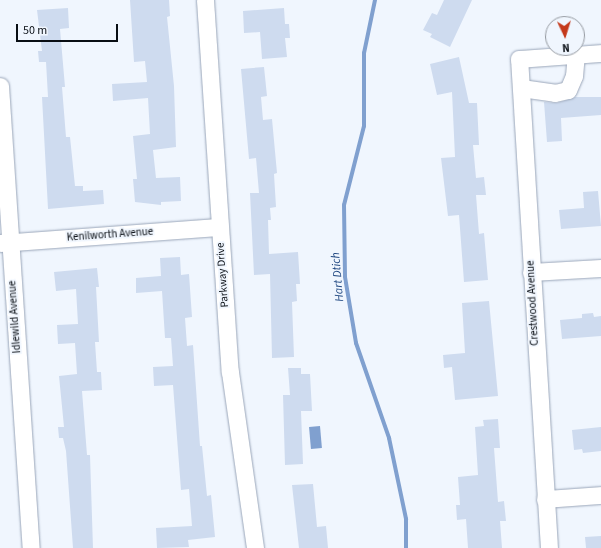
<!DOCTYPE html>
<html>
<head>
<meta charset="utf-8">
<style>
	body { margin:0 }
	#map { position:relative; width:601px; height:548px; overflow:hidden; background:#f0f6fe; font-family:"Source Sans 3",sans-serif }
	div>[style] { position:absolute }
	.water>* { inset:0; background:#80a0cf; transform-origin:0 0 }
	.stream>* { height:4px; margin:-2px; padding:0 2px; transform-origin:2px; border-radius:2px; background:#80a0cf }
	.building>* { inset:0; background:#cedbef }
	.roads { filter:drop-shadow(0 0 1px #9aa6b9) drop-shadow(0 0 1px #9aa6b9) }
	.minor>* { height:17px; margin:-8.5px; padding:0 8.5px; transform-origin:8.5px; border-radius:8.5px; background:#fff }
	span { translate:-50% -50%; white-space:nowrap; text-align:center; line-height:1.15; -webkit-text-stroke:3.5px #f0f6fe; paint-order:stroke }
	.street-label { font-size:11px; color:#090e14 }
	.water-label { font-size:12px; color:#1f4781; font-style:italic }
	.north { position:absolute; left:545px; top:16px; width:40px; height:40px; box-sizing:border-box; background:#f0f6fe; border:1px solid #9499a0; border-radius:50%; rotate:176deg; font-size:11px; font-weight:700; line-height:16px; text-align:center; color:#090e14 }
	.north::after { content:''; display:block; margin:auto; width:14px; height:18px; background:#c4391b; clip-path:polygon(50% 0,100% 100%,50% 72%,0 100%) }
	.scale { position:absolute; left:16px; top:24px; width:102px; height:18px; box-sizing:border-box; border:2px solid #090e14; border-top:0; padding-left:5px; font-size:12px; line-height:14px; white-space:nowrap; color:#090e14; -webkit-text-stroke:3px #f0f6fe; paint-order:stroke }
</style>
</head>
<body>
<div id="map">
	<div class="water">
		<div style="left:320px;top:426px;width:22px;height:11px;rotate:85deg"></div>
	</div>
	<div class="stream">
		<div style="left:375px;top:0;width:54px;rotate:101.7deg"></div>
		<div style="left:364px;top:53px;width:73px;rotate:90deg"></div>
		<div style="left:364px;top:126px;width:81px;rotate:104.2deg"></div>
		<div style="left:344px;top:205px;width:72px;rotate:89.2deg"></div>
		<div style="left:345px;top:277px;width:67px;rotate:80.5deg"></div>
		<div style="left:356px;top:343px;width:101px;rotate:70.8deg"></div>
		<div style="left:389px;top:438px;width:83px;rotate:78.1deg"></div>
		<div style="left:406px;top:519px;width:29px;rotate:90deg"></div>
	</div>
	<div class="building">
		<div style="clip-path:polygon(130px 0,169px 0,170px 16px,167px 17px,174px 86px,176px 147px,153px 150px,156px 178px,180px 177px,181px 201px,161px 202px,161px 205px,135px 202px,133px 179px,137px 179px,133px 136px,150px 134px,148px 98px,113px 101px,112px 84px,147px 82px,145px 61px,134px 62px)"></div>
		<div style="clip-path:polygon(444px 0,472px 0,450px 47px,430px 37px,432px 34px,423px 30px,432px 13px,437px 15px)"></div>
		<div style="clip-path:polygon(68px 8px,69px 28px,60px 29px,65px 87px,62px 87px,66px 137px,70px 137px,75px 186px,83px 186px,83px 191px,103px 190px,104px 204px,48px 209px,42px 97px,48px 97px,46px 62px,39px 62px,38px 51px,42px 51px,37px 10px)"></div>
		<div style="clip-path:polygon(284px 8px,285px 24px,289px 24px,290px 38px,285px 38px,287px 57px,262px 59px,260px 32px,244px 33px,243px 11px)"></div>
		<div style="clip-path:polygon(459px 57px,469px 103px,477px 103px,479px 145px,473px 145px,476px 178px,484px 177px,486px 195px,476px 195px,479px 234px,484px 233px,488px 280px,464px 282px,459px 215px,448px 216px,441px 158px,455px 157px,452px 92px,437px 95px,430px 64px)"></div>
		<div style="clip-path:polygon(264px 67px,267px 96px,261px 97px,263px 120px,272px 119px,277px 173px,274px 174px,276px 207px,270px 208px,271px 220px,268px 220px,269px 254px,298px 252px,300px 284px,296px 284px,297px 301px,292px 302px,294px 357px,272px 358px,270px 274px,254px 275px,250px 193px,259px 193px,256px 158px,249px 159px,241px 69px)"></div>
		<div style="clip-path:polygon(575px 97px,601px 97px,601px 115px,561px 118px,562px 141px,547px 142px,544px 102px,557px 103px)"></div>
		<div style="clip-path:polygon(598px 191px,601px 226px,561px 229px,559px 210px,584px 208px,583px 192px)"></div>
		<div style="clip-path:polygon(180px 257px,181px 275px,189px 274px,192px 317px,185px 318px,187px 346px,193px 345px,200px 446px,202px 446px,207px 496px,211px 495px,215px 537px,188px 540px,189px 547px,157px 548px,156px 528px,192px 526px,189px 489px,181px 490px,173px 385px,154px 386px,153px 367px,173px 366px,171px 338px,165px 338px,162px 291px,136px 293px,136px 278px,161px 276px,160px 258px)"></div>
		<div style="clip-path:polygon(97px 268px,99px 287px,96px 287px,99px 342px,95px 342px,97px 372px,101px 372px,102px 390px,82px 391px,87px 455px,90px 455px,93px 548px,73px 548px,66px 451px,63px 438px,59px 438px,58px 427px,64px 427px,59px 376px,77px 374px,75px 343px,58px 344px,57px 325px,78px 324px,76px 289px,56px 291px,54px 272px)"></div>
		<div style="clip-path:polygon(489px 301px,498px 396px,455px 400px,452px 367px,444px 368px,443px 355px,465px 353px,462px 303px)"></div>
		<div style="clip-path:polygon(593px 313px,594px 317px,601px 316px,601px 336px,562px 339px,560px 320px,582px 318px,582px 314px)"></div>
		<div style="clip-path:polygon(288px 368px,301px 368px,301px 374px,310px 374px,312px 411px,301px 411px,303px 464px,285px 465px,283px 395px,290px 395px)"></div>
		<div style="clip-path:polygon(498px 419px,500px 448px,494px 448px,498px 502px,504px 501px,506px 521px,500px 521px,502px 548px,468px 548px,466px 519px,457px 520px,456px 505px,460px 505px,458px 477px,478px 475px,475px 427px,484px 426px,483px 420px)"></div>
		<div style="clip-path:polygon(601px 427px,601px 451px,583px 453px,582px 449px,574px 450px,572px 430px)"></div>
		<div style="clip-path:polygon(313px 484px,317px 527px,326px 526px,328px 548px,299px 548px,292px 485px)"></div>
		<div style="clip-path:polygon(601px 536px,601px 548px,586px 548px,585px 537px)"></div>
	</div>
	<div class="roads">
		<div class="minor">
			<div style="left:205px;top:0;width:373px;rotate:86.2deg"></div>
			<div style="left:230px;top:372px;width:178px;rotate:81.9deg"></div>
			<div style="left:0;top:86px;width:463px;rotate:86.2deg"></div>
			<div style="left:521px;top:88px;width:34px;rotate:8deg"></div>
			<div style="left:555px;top:93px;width:13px;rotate:-13deg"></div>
			<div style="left:568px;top:90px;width:15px;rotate:-67deg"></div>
			<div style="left:574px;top:76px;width:22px;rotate:-85deg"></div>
			<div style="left:0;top:243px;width:220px;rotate:-4.2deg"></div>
			<div style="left:531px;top:272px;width:70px;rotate:-3.3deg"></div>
			<div style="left:545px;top:499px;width:56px;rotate:-4.1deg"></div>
			<div style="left:549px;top:548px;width:490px;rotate:-93.5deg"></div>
			<div style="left:519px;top:59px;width:82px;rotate:-4.2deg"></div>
		</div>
	</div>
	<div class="street-label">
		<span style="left:110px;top:235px;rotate:-4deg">Kenilworth Avenue</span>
		<span style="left:223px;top:275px;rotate:-94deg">Parkway Drive</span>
		<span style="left:533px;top:303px;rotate:-93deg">Crestwood Avenue</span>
		<span style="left:15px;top:317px;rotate:-94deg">Idlewild Avenue</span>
	</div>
	<div class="water-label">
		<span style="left:338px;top:277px;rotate:-95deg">Hart Dtich</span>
	</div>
	<div class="north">N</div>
	<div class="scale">50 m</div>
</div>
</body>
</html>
